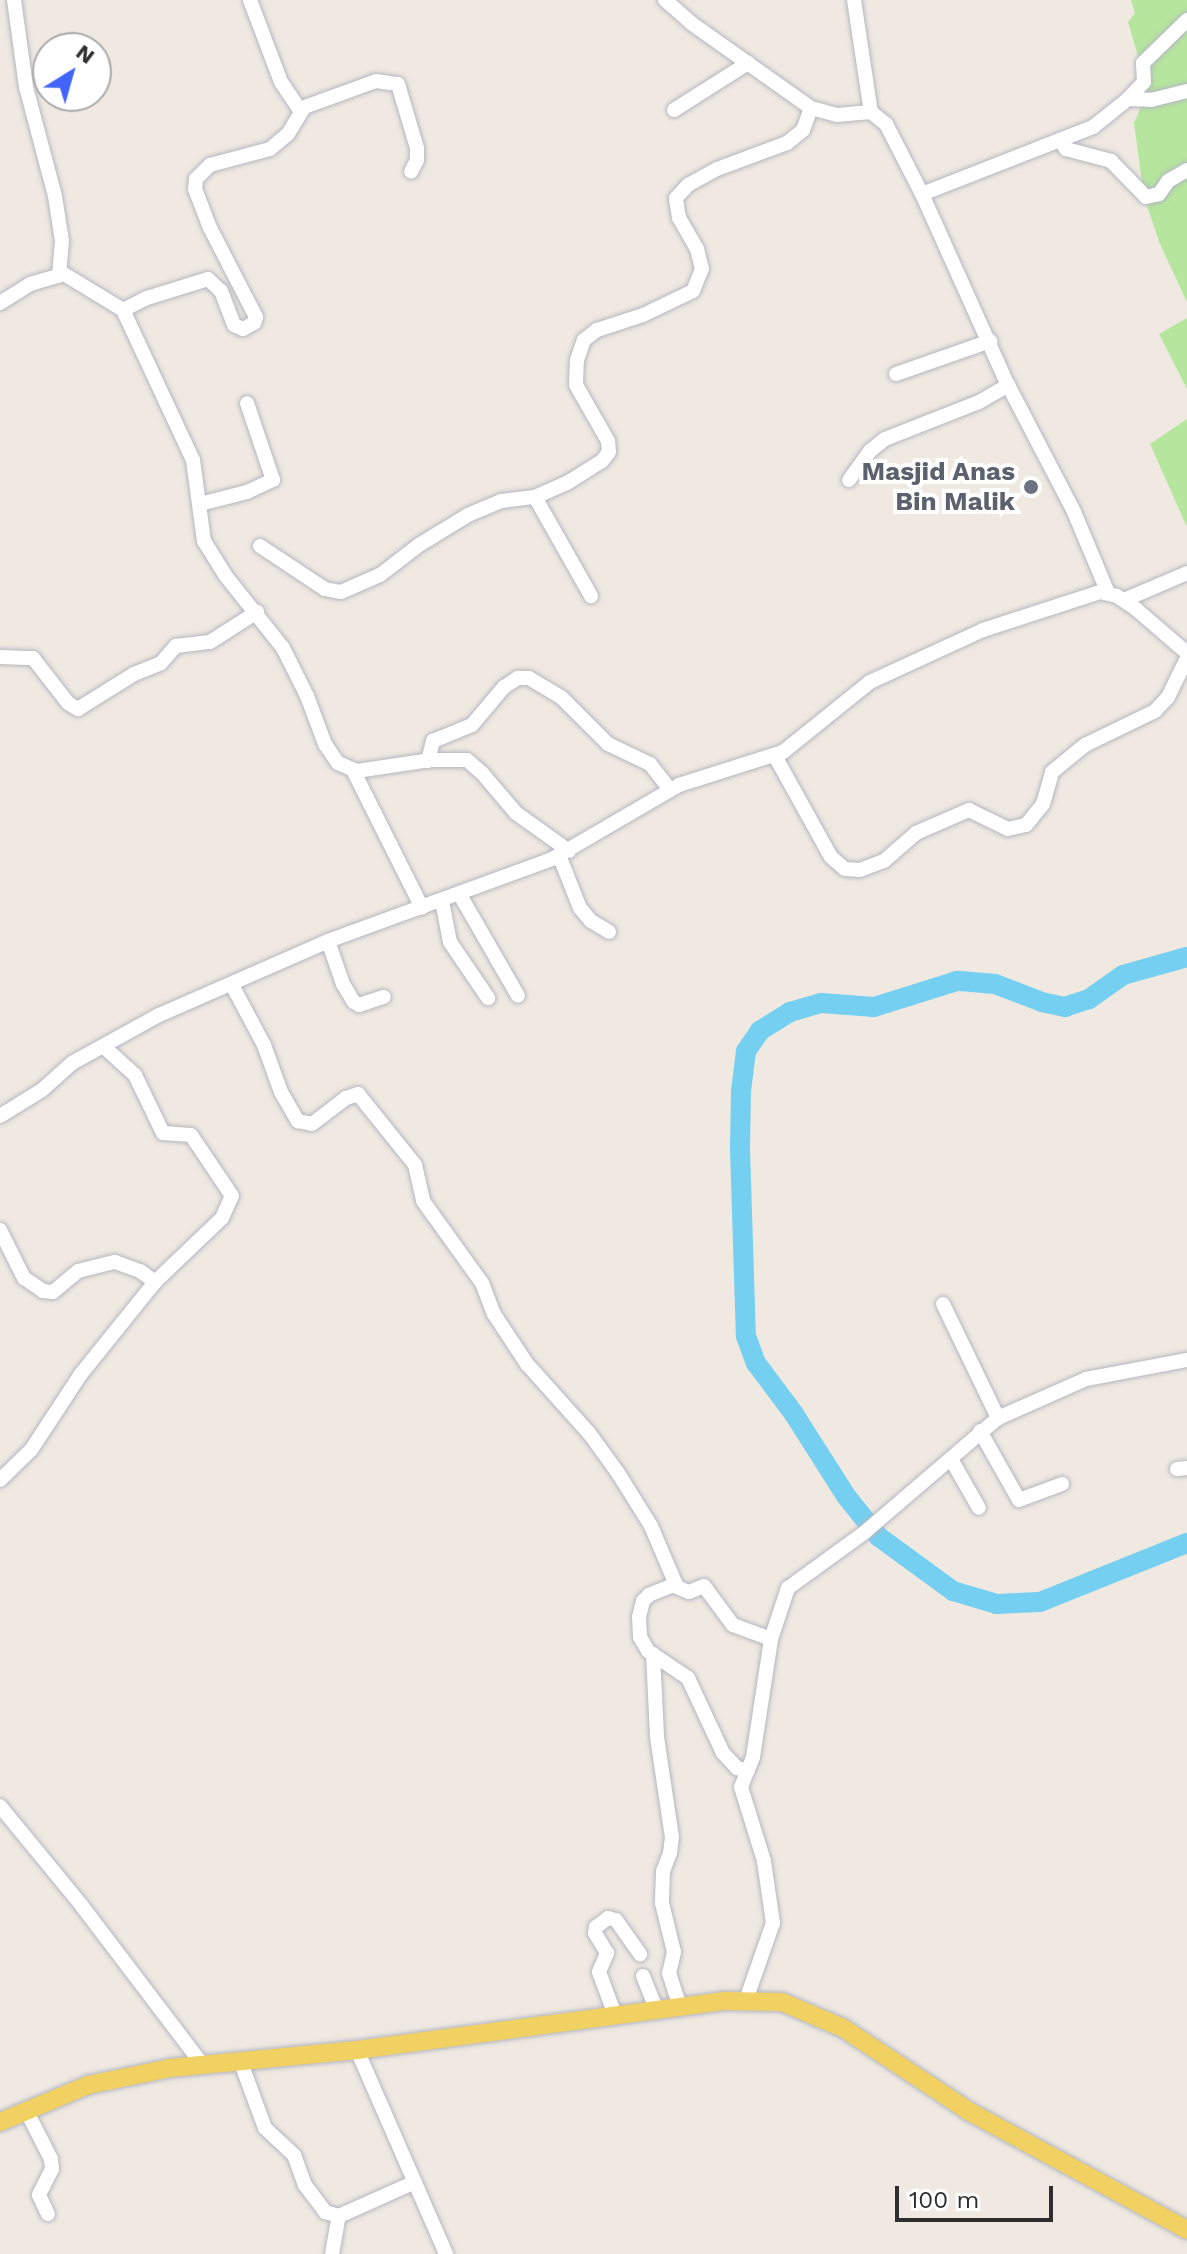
<!DOCTYPE html>
<html>
<head>
<meta charset="utf-8">
<style>
	body { margin:0 }
	#map { position:relative; width:1187px; height:2254px; overflow:hidden; background:#efe9e1; font-family:"Work Sans",sans-serif }
	div>[style] { position:absolute }
	.green>* { inset:0; background:#b6e59e }
	.river>* { height:20px; margin:-10px; padding:0 10px; transform-origin:10px; border-radius:10px; background:#75cff0 }
	.roads { filter:drop-shadow(0 0 2px #b4b7c1) drop-shadow(0 0 2px #b4b7c1) }
	.minor>* { height:14px; margin:-7px; padding:0 7px; transform-origin:7px; border-radius:7px; background:#fff }
	.major>* { height:18px; margin:-9px; padding:0 9px; transform-origin:9px; border-radius:9px; background:#f2d163 }
	.dots>* { width:22px; height:22px; translate:-50% -50%; box-sizing:border-box; border:4px solid #fff; border-radius:50% }
	span { translate:-50% -50%; white-space:nowrap; text-align:center; line-height:1.15; -webkit-text-stroke:8px #fff; paint-order:stroke }
	.worship-label { font-size:26px; color:#5b616d; font-weight:700 }
	.right { translate:-100% -50%; text-align:right }
	.north { position:absolute; left:32px; top:32px; width:80px; height:80px; box-sizing:border-box; background:#fff; border:2px solid #ababab; border-radius:50%; rotate:37deg; font-size:22px; font-weight:700; line-height:32px; text-align:center; color:#2e2e2e }
	.north::after { content:''; display:block; margin:auto; width:28px; height:36px; background:#4264fb; clip-path:polygon(50% 0,100% 100%,50% 72%,0 100%) }
	.scale { position:absolute; left:895px; top:2186px; width:158px; height:36px; box-sizing:border-box; border:4px solid #2e2e2e; border-top:0; padding-left:10px; font-size:24px; line-height:28px; white-space:nowrap; color:#2e2e2e; -webkit-text-stroke:6px #fff; paint-order:stroke }
</style>
</head>
<body>
<div id="map">
	<div class="green">
		<div style="clip-path:polygon(1131px 0,1187px 0,1187px 302px,1160px 244px,1144px 197px,1134px 123px,1148px 90px,1128px 22px,1135px 13px)"></div>
		<div style="clip-path:polygon(1187px 318px,1187px 389px,1159px 334px)"></div>
		<div style="clip-path:polygon(1187px 419px,1187px 527px,1150px 444px)"></div>
	</div>
	<div class="river">
		<div style="left:1187px;top:957px;width:66px;rotate:164.3deg"></div>
		<div style="left:1123px;top:975px;width:42px;rotate:144.8deg"></div>
		<div style="left:1089px;top:999px;width:25px;rotate:162deg"></div>
		<div style="left:1065px;top:1007px;width:24px;rotate:-168deg"></div>
		<div style="left:1042px;top:1002px;width:50px;rotate:-159deg"></div>
		<div style="left:995px;top:984px;width:38px;rotate:-175deg"></div>
		<div style="left:957px;top:981px;width:87px;rotate:162.6deg"></div>
		<div style="left:874px;top:1007px;width:53px;rotate:-175.7deg"></div>
		<div style="left:821px;top:1003px;width:32px;rotate:164deg"></div>
		<div style="left:790px;top:1012px;width:36px;rotate:148deg"></div>
		<div style="left:760px;top:1031px;width:24px;rotate:125deg"></div>
		<div style="left:746px;top:1051px;width:40px;rotate:97.1deg"></div>
		<div style="left:741px;top:1091px;width:58px;rotate:91deg"></div>
		<div style="left:740px;top:1149px;width:187px;rotate:88.2deg"></div>
		<div style="left:746px;top:1336px;width:29px;rotate:70deg"></div>
		<div style="left:756px;top:1363px;width:64px;rotate:53.3deg"></div>
		<div style="left:794px;top:1414px;width:97px;rotate:57.6deg"></div>
		<div style="left:846px;top:1496px;width:53px;rotate:51.2deg"></div>
		<div style="left:879px;top:1537px;width:92px;rotate:36.1deg"></div>
		<div style="left:953px;top:1591px;width:46px;rotate:16.5deg"></div>
		<div style="left:997px;top:1604px;width:43px;rotate:-2.7deg"></div>
		<div style="left:1040px;top:1602px;width:158px;rotate:-21.9deg"></div>
	</div>
	<div class="roads">
		<div class="minor">
			<div style="left:14px;top:0;width:88px;rotate:82.1deg"></div>
			<div style="left:26px;top:87px;width:113px;rotate:75.1deg"></div>
			<div style="left:55px;top:196px;width:46px;rotate:81.2deg"></div>
			<div style="left:62px;top:241px;width:33px;rotate:95deg"></div>
			<div style="left:250px;top:0;width:88px;rotate:69.3deg"></div>
			<div style="left:281px;top:82px;width:32px;rotate:56deg"></div>
			<div style="left:299px;top:109px;width:82px;rotate:-20deg"></div>
			<div style="left:376px;top:81px;width:22px;rotate:8deg"></div>
			<div style="left:398px;top:84px;width:67px;rotate:73.5deg"></div>
			<div style="left:417px;top:148px;width:12px;rotate:90deg"></div>
			<div style="left:417px;top:160px;width:13px;rotate:117deg"></div>
			<div style="left:665px;top:0;width:35px;rotate:41deg"></div>
			<div style="left:691px;top:23px;width:147px;rotate:35.3deg"></div>
			<div style="left:811px;top:108px;width:27px;rotate:15deg"></div>
			<div style="left:837px;top:115px;width:34px;rotate:-5deg"></div>
			<div style="left:871px;top:112px;width:19px;rotate:39deg"></div>
			<div style="left:886px;top:124px;width:79px;rotate:62.8deg"></div>
			<div style="left:922px;top:194px;width:209px;rotate:65.8deg"></div>
			<div style="left:1008px;top:385px;width:143px;rotate:62.5deg"></div>
			<div style="left:1074px;top:512px;width:88px;rotate:67.2deg"></div>
			<div style="left:854px;top:0;width:113px;rotate:81.4deg"></div>
			<div style="left:1128px;top:99px;width:23px;rotate:-47deg"></div>
			<div style="left:1144px;top:82px;width:19px;rotate:-93deg"></div>
			<div style="left:1143px;top:63px;width:62px;rotate:-44.3deg"></div>
			<div style="left:674px;top:110px;width:88px;rotate:-32.4deg"></div>
			<div style="left:1060px;top:140px;width:11px;rotate:56deg"></div>
			<div style="left:1066px;top:149px;width:47px;rotate:14.9deg"></div>
			<div style="left:1111px;top:161px;width:50px;rotate:45.8deg"></div>
			<div style="left:1146px;top:197px;width:13px;rotate:-13deg"></div>
			<div style="left:1159px;top:194px;width:16px;rotate:-55deg"></div>
			<div style="left:1168px;top:181px;width:22px;rotate:-30deg"></div>
			<div style="left:922px;top:194px;width:184px;rotate:-21.4deg"></div>
			<div style="left:1093px;top:127px;width:45px;rotate:-38.7deg"></div>
			<div style="left:1128px;top:99px;width:23px;rotate:2deg"></div>
			<div style="left:1151px;top:100px;width:37px;rotate:-14deg"></div>
			<div style="left:0;top:303px;width:36px;rotate:-32deg"></div>
			<div style="left:30px;top:284px;width:35px;rotate:-16deg"></div>
			<div style="left:64px;top:274px;width:69px;rotate:31.4deg"></div>
			<div style="left:123px;top:310px;width:166px;rotate:65deg"></div>
			<div style="left:193px;top:460px;width:82px;rotate:82.3deg"></div>
			<div style="left:204px;top:541px;width:40px;rotate:58deg"></div>
			<div style="left:225px;top:575px;width:93px;rotate:51.5deg"></div>
			<div style="left:283px;top:648px;width:54px;rotate:63.4deg"></div>
			<div style="left:307px;top:696px;width:51px;rotate:69.4deg"></div>
			<div style="left:325px;top:744px;width:23px;rotate:56deg"></div>
			<div style="left:338px;top:763px;width:21px;rotate:23deg"></div>
			<div style="left:357px;top:771px;width:75px;rotate:-8.5deg"></div>
			<div style="left:431px;top:760px;width:36px"></div>
			<div style="left:467px;top:760px;width:20px;rotate:41deg"></div>
			<div style="left:482px;top:773px;width:52px;rotate:49.6deg"></div>
			<div style="left:516px;top:813px;width:65px;rotate:35.6deg"></div>
			<div style="left:123px;top:310px;width:27px;rotate:-27deg"></div>
			<div style="left:147px;top:298px;width:64px;rotate:-17.3deg"></div>
			<div style="left:208px;top:279px;width:18px;rotate:43deg"></div>
			<div style="left:221px;top:291px;width:36px;rotate:69deg"></div>
			<div style="left:234px;top:325px;width:10px;rotate:24deg"></div>
			<div style="left:243px;top:329px;width:13px;rotate:-29deg"></div>
			<div style="left:254px;top:323px;width:6px;rotate:-72deg"></div>
			<div style="left:256px;top:317px;width:100px;rotate:-117.3deg"></div>
			<div style="left:210px;top:228px;width:42px;rotate:-111deg"></div>
			<div style="left:195px;top:189px;width:10px;rotate:-84deg"></div>
			<div style="left:196px;top:179px;width:20px;rotate:-45deg"></div>
			<div style="left:210px;top:165px;width:62px;rotate:-14.9deg"></div>
			<div style="left:270px;top:149px;width:23px;rotate:-40deg"></div>
			<div style="left:288px;top:134px;width:29px;rotate:-59deg"></div>
			<div style="left:896px;top:374px;width:100px;rotate:-19.3deg"></div>
			<div style="left:849px;top:480px;width:36px;rotate:-54deg"></div>
			<div style="left:870px;top:451px;width:19px;rotate:-39deg"></div>
			<div style="left:885px;top:439px;width:101px;rotate:-21.5deg"></div>
			<div style="left:979px;top:402px;width:34px;rotate:-30deg"></div>
			<div style="left:535px;top:497px;width:114px;rotate:60.5deg"></div>
			<div style="left:200px;top:504px;width:49px;rotate:-14.3deg"></div>
			<div style="left:247px;top:492px;width:29px;rotate:-25deg"></div>
			<div style="left:273px;top:480px;width:81px;rotate:-108.7deg"></div>
			<div style="left:260px;top:546px;width:78px;rotate:33.5deg"></div>
			<div style="left:325px;top:589px;width:16px;rotate:11deg"></div>
			<div style="left:341px;top:592px;width:43px;rotate:-23.6deg"></div>
			<div style="left:380px;top:575px;width:49px;rotate:-37.6deg"></div>
			<div style="left:419px;top:545px;width:57px;rotate:-31.5deg"></div>
			<div style="left:468px;top:515px;width:36px;rotate:-23deg"></div>
			<div style="left:501px;top:501px;width:34px;rotate:-7deg"></div>
			<div style="left:535px;top:497px;width:35px;rotate:-24deg"></div>
			<div style="left:567px;top:483px;width:41px;rotate:-32.2deg"></div>
			<div style="left:602px;top:461px;width:11px;rotate:-52deg"></div>
			<div style="left:609px;top:452px;width:11px;rotate:-95deg"></div>
			<div style="left:608px;top:441px;width:64px;rotate:-119.7deg"></div>
			<div style="left:576px;top:385px;width:25px;rotate:-88deg"></div>
			<div style="left:577px;top:360px;width:21px;rotate:-71deg"></div>
			<div style="left:584px;top:340px;width:16px;rotate:-38deg"></div>
			<div style="left:597px;top:330px;width:48px;rotate:-18.1deg"></div>
			<div style="left:643px;top:315px;width:55px;rotate:-25.6deg"></div>
			<div style="left:693px;top:291px;width:24px;rotate:-68deg"></div>
			<div style="left:702px;top:269px;width:21px;rotate:-104deg"></div>
			<div style="left:697px;top:249px;width:36px;rotate:-120deg"></div>
			<div style="left:679px;top:218px;width:20px;rotate:-99deg"></div>
			<div style="left:676px;top:198px;width:18px;rotate:-47deg"></div>
			<div style="left:688px;top:185px;width:33px;rotate:-29deg"></div>
			<div style="left:717px;top:169px;width:75px;rotate:-20.4deg"></div>
			<div style="left:787px;top:143px;width:21px;rotate:-39deg"></div>
			<div style="left:803px;top:130px;width:23px;rotate:-70deg"></div>
			<div style="left:1124px;top:600px;width:69px;rotate:-23.2deg"></div>
			<div style="left:0;top:657px;width:33px;rotate:2deg"></div>
			<div style="left:33px;top:658px;width:57px;rotate:52.1deg"></div>
			<div style="left:68px;top:703px;width:12px;rotate:31deg"></div>
			<div style="left:78px;top:709px;width:66px;rotate:-32deg"></div>
			<div style="left:134px;top:674px;width:29px;rotate:-22deg"></div>
			<div style="left:161px;top:663px;width:23px;rotate:-49deg"></div>
			<div style="left:176px;top:646px;width:34px;rotate:-7deg"></div>
			<div style="left:210px;top:642px;width:56px;rotate:-32.6deg"></div>
			<div style="left:775px;top:756px;width:115px;rotate:61deg"></div>
			<div style="left:831px;top:857px;width:18px;rotate:41deg"></div>
			<div style="left:845px;top:869px;width:15px;rotate:4deg"></div>
			<div style="left:860px;top:870px;width:26px;rotate:-21deg"></div>
			<div style="left:884px;top:861px;width:43px;rotate:-41.2deg"></div>
			<div style="left:916px;top:833px;width:58px;rotate:-23.5deg"></div>
			<div style="left:969px;top:810px;width:43px;rotate:26deg"></div>
			<div style="left:1008px;top:829px;width:18px;rotate:-13deg"></div>
			<div style="left:1026px;top:825px;width:27px;rotate:-51deg"></div>
			<div style="left:1043px;top:804px;width:33px;rotate:-74deg"></div>
			<div style="left:1052px;top:772px;width:43px;rotate:-39.3deg"></div>
			<div style="left:1085px;top:745px;width:78px;rotate:-25.9deg"></div>
			<div style="left:1155px;top:711px;width:19px;rotate:-47deg"></div>
			<div style="left:1168px;top:697px;width:43px;rotate:-64deg"></div>
			<div style="left:428px;top:761px;width:21px;rotate:-76deg"></div>
			<div style="left:433px;top:741px;width:42px;rotate:-22.3deg"></div>
			<div style="left:472px;top:725px;width:50px;rotate:-49.9deg"></div>
			<div style="left:504px;top:687px;width:17px;rotate:-33deg"></div>
			<div style="left:518px;top:678px;width:11px"></div>
			<div style="left:529px;top:678px;width:37px;rotate:31deg"></div>
			<div style="left:561px;top:697px;width:66px;rotate:45deg"></div>
			<div style="left:608px;top:744px;width:47px;rotate:25.5deg"></div>
			<div style="left:650px;top:764px;width:33px;rotate:52deg"></div>
			<div style="left:353px;top:770px;width:154px;rotate:63.4deg"></div>
			<div style="left:559px;top:855px;width:57px;rotate:68.4deg"></div>
			<div style="left:580px;top:908px;width:17px;rotate:50deg"></div>
			<div style="left:591px;top:921px;width:21px;rotate:31deg"></div>
			<div style="left:460px;top:895px;width:116px;rotate:60.1deg"></div>
			<div style="left:442px;top:901px;width:42px;rotate:79deg"></div>
			<div style="left:450px;top:942px;width:68px;rotate:55.8deg"></div>
			<div style="left:328px;top:941px;width:46px;rotate:70.8deg"></div>
			<div style="left:343px;top:984px;width:21px;rotate:59deg"></div>
			<div style="left:354px;top:1002px;width:6px;rotate:31deg"></div>
			<div style="left:359px;top:1005px;width:26px;rotate:-18deg"></div>
			<div style="left:232px;top:985px;width:68px;rotate:61.9deg"></div>
			<div style="left:264px;top:1045px;width:50px;rotate:70.1deg"></div>
			<div style="left:281px;top:1092px;width:34px;rotate:60deg"></div>
			<div style="left:298px;top:1121px;width:14px;rotate:12deg"></div>
			<div style="left:312px;top:1124px;width:43px;rotate:-37.4deg"></div>
			<div style="left:346px;top:1098px;width:13px;rotate:-18deg"></div>
			<div style="left:358px;top:1094px;width:91px;rotate:51.2deg"></div>
			<div style="left:415px;top:1165px;width:37px;rotate:77deg"></div>
			<div style="left:423px;top:1201px;width:101px;rotate:54.3deg"></div>
			<div style="left:482px;top:1283px;width:33px;rotate:69deg"></div>
			<div style="left:494px;top:1314px;width:60px;rotate:56.6deg"></div>
			<div style="left:527px;top:1364px;width:93px;rotate:48.1deg"></div>
			<div style="left:589px;top:1433px;width:49px;rotate:54.1deg"></div>
			<div style="left:618px;top:1473px;width:62px;rotate:58.1deg"></div>
			<div style="left:651px;top:1526px;width:66px;rotate:66.9deg"></div>
			<div style="left:677px;top:1587px;width:13px;rotate:23deg"></div>
			<div style="left:689px;top:1592px;width:16px;rotate:-22deg"></div>
			<div style="left:704px;top:1586px;width:49px;rotate:53.4deg"></div>
			<div style="left:733px;top:1625px;width:40px;rotate:20.2deg"></div>
			<div style="left:0;top:1116px;width:49px;rotate:-31.8deg"></div>
			<div style="left:42px;top:1090px;width:40px;rotate:-42deg"></div>
			<div style="left:72px;top:1063px;width:99px;rotate:-28.9deg"></div>
			<div style="left:159px;top:1015px;width:184px;rotate:-23.6deg"></div>
			<div style="left:328px;top:941px;width:239px;rotate:-20.1deg"></div>
			<div style="left:552px;top:859px;width:147px;rotate:-30.2deg"></div>
			<div style="left:679px;top:785px;width:109px;rotate:-17.6deg"></div>
			<div style="left:783px;top:752px;width:112px;rotate:-38.8deg"></div>
			<div style="left:870px;top:682px;width:124px;rotate:-24.7deg"></div>
			<div style="left:983px;top:630px;width:123px;rotate:-18deg"></div>
			<div style="left:1100px;top:592px;width:17px;rotate:13deg"></div>
			<div style="left:1117px;top:596px;width:23px;rotate:34deg"></div>
			<div style="left:1136px;top:609px;width:67px;rotate:40.8deg"></div>
			<div style="left:0;top:1230px;width:54px;rotate:63.4deg"></div>
			<div style="left:24px;top:1278px;width:23px;rotate:34deg"></div>
			<div style="left:43px;top:1291px;width:10px;rotate:6deg"></div>
			<div style="left:53px;top:1292px;width:33px;rotate:-40deg"></div>
			<div style="left:78px;top:1271px;width:38px;rotate:-14deg"></div>
			<div style="left:115px;top:1262px;width:27px;rotate:20deg"></div>
			<div style="left:140px;top:1271px;width:19px;rotate:36deg"></div>
			<div style="left:943px;top:1304px;width:127px;rotate:64.2deg"></div>
			<div style="left:980px;top:1431px;width:79px;rotate:60.5deg"></div>
			<div style="left:1019px;top:1500px;width:46px;rotate:-20.4deg"></div>
			<div style="left:951px;top:1459px;width:56px;rotate:60.3deg"></div>
			<div style="left:1177px;top:1469px;width:10px;rotate:-6deg"></div>
			<div style="left:0;top:1480px;width:43px;rotate:-44.1deg"></div>
			<div style="left:31px;top:1450px;width:91px;rotate:-56.7deg"></div>
			<div style="left:81px;top:1374px;width:118px;rotate:-51.2deg"></div>
			<div style="left:155px;top:1282px;width:93px;rotate:-43.7deg"></div>
			<div style="left:222px;top:1218px;width:24px;rotate:-66deg"></div>
			<div style="left:232px;top:1196px;width:73px;rotate:-123.9deg"></div>
			<div style="left:191px;top:1135px;width:28px;rotate:-176deg"></div>
			<div style="left:163px;top:1133px;width:64px;rotate:-115.8deg"></div>
			<div style="left:135px;top:1075px;width:43px;rotate:-137.8deg"></div>
			<div style="left:676px;top:1584px;width:29px;rotate:158deg"></div>
			<div style="left:649px;top:1595px;width:8px;rotate:135deg"></div>
			<div style="left:643px;top:1601px;width:16px;rotate:104deg"></div>
			<div style="left:639px;top:1617px;width:20px;rotate:87deg"></div>
			<div style="left:640px;top:1637px;width:16px;rotate:60deg"></div>
			<div style="left:648px;top:1651px;width:48px;rotate:34deg"></div>
			<div style="left:688px;top:1678px;width:83px;rotate:65deg"></div>
			<div style="left:723px;top:1753px;width:21px;rotate:47deg"></div>
			<div style="left:737px;top:1768px;width:11px;rotate:15deg"></div>
			<div style="left:653px;top:1654px;width:83px;rotate:87.2deg"></div>
			<div style="left:657px;top:1737px;width:101px;rotate:81.5deg"></div>
			<div style="left:672px;top:1837px;width:16px;rotate:97deg"></div>
			<div style="left:670px;top:1853px;width:19px;rotate:111deg"></div>
			<div style="left:663px;top:1871px;width:32px;rotate:92deg"></div>
			<div style="left:662px;top:1903px;width:50px;rotate:76.2deg"></div>
			<div style="left:674px;top:1952px;width:22px;rotate:103deg"></div>
			<div style="left:669px;top:1973px;width:36px;rotate:72deg"></div>
			<div style="left:0;top:1806px;width:129px;rotate:50.6deg"></div>
			<div style="left:82px;top:1906px;width:198px;rotate:52.8deg"></div>
			<div style="left:643px;top:1976px;width:37px;rotate:68deg"></div>
			<div style="left:746px;top:2000px;width:82px;rotate:-70.7deg"></div>
			<div style="left:773px;top:1923px;width:63px;rotate:-98.3deg"></div>
			<div style="left:764px;top:1861px;width:77px;rotate:-107.3deg"></div>
			<div style="left:741px;top:1787px;width:32px;rotate:-68deg"></div>
			<div style="left:753px;top:1757px;width:119px;rotate:-81.3deg"></div>
			<div style="left:771px;top:1639px;width:54px;rotate:-71.6deg"></div>
			<div style="left:788px;top:1588px;width:95px;rotate:-36deg"></div>
			<div style="left:865px;top:1532px;width:175px;rotate:-40.6deg"></div>
			<div style="left:998px;top:1418px;width:96px;rotate:-23.9deg"></div>
			<div style="left:1086px;top:1379px;width:103px;rotate:-10.7deg"></div>
			<div style="left:615px;top:2015px;width:46px;rotate:-110.4deg"></div>
			<div style="left:599px;top:1972px;width:21px;rotate:-67deg"></div>
			<div style="left:607px;top:1953px;width:23px;rotate:-121deg"></div>
			<div style="left:595px;top:1933px;width:6px;rotate:-81deg"></div>
			<div style="left:596px;top:1927px;width:15px;rotate:-37deg"></div>
			<div style="left:608px;top:1918px;width:8px;rotate:14deg"></div>
			<div style="left:616px;top:1920px;width:42px;rotate:54.8deg"></div>
			<div style="left:357px;top:2050px;width:223px;rotate:66.4deg"></div>
			<div style="left:241px;top:2063px;width:69px;rotate:69.7deg"></div>
			<div style="left:265px;top:2128px;width:40px;rotate:43deg"></div>
			<div style="left:294px;top:2155px;width:32px;rotate:70deg"></div>
			<div style="left:305px;top:2185px;width:34px;rotate:53deg"></div>
			<div style="left:325px;top:2212px;width:15px;rotate:16deg"></div>
			<div style="left:339px;top:2216px;width:83px;rotate:-24.1deg"></div>
			<div style="left:26px;top:2110px;width:55px;rotate:63deg"></div>
			<div style="left:51px;top:2159px;width:10px;rotate:84deg"></div>
			<div style="left:52px;top:2169px;width:29px;rotate:117deg"></div>
			<div style="left:39px;top:2195px;width:21px;rotate:65deg"></div>
			<div style="left:332px;top:2254px;width:39px;rotate:-80deg"></div>
		</div>
		<div class="major">
			<div style="left:0;top:2122px;width:95px;rotate:-22.8deg"></div>
			<div style="left:88px;top:2085px;width:84px;rotate:-11.7deg"></div>
			<div style="left:170px;top:2068px;width:188px;rotate:-5.5deg"></div>
			<div style="left:357px;top:2050px;width:371px;rotate:-7.6deg"></div>
			<div style="left:725px;top:2001px;width:57px;rotate:1deg"></div>
			<div style="left:782px;top:2002px;width:66px;rotate:23.1deg"></div>
			<div style="left:843px;top:2028px;width:152px;rotate:33.5deg"></div>
			<div style="left:970px;top:2112px;width:247px;rotate:28.5deg"></div>
		</div>
	</div>
	<div class="dots">
		<div style="left:1031px;top:487px;background:#6b7280"></div>
	</div>
	<div class="worship-label">
		<span class="right" style="left:1015px;top:487px">Masjid Anas<br>Bin Malik</span>
	</div>
	<div class="north">N</div>
	<div class="scale">100 m</div>
</div>
</body>
</html>
